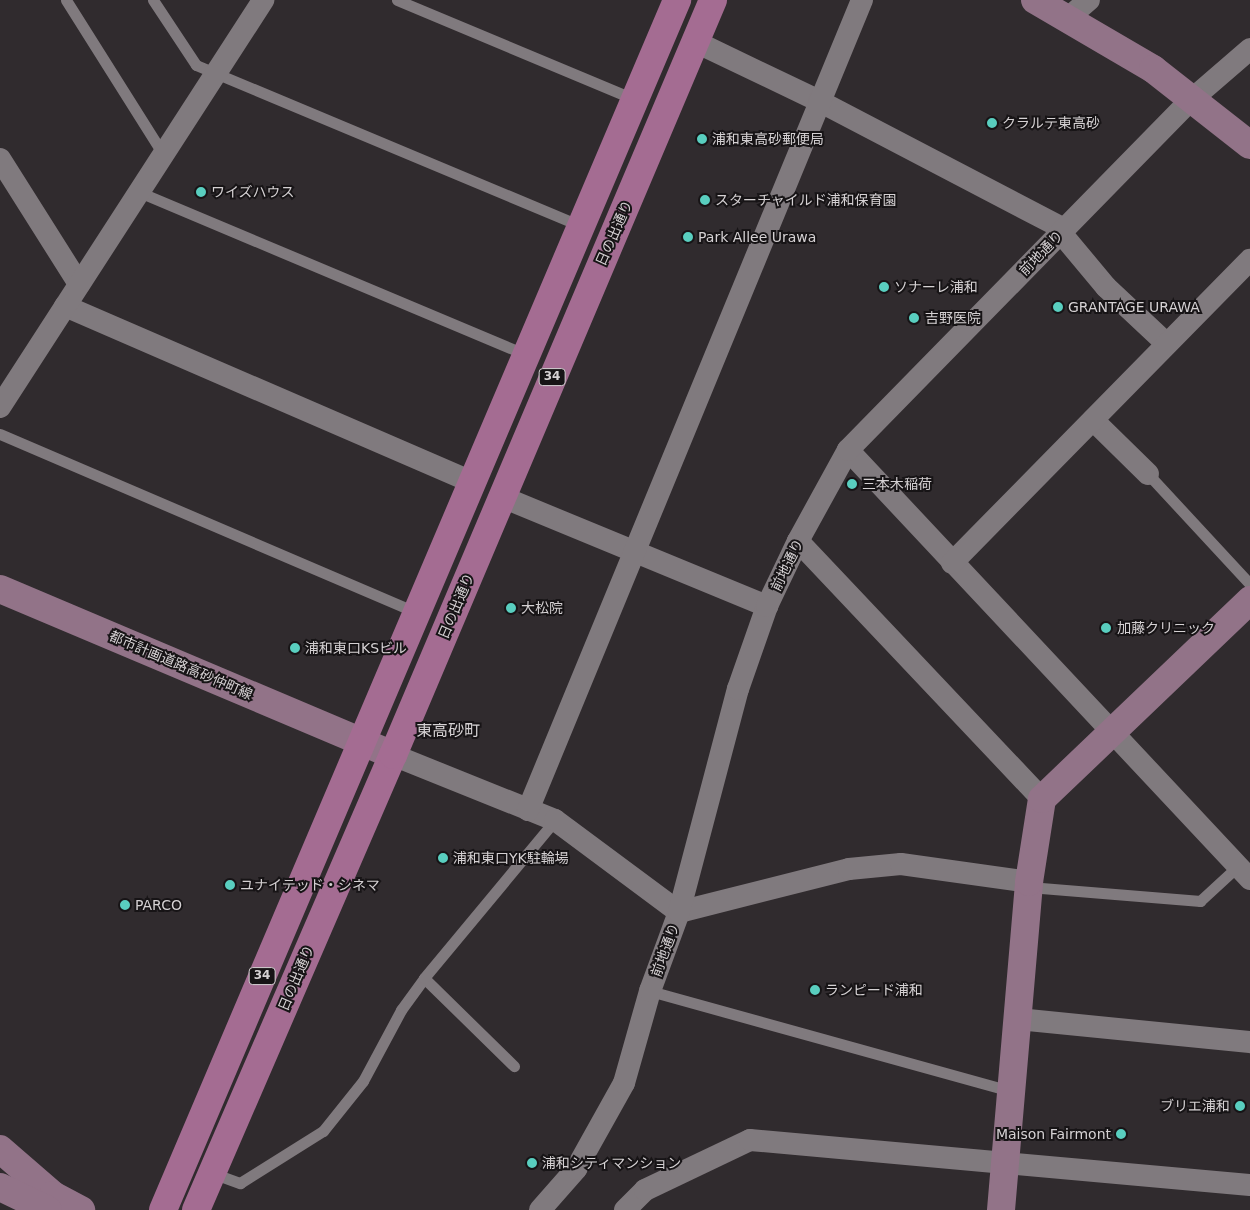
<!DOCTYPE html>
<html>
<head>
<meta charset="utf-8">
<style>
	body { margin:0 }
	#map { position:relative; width:1250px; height:1210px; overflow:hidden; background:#302b2e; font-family:"DejaVu Sans","Noto Sans JP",sans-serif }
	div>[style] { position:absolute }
	.lane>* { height:11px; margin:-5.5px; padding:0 5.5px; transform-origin:5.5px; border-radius:5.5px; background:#807a7e }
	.street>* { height:22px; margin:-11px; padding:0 11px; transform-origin:11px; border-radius:11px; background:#807a7e }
	.secondary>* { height:28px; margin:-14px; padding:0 14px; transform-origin:14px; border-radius:14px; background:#927388 }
	.primary>* { height:28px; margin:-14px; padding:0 14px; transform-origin:14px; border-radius:14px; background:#a46c92 }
	.dots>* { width:14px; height:14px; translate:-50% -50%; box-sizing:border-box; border:2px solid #171416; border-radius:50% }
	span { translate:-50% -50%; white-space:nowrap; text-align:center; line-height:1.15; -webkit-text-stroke:4px #171416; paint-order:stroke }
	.shield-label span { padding:1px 4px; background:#171416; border:1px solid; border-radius:4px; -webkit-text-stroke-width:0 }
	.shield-label { font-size:12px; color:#d5d1d3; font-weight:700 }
	.poi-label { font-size:14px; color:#d5d1d3 }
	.left { translate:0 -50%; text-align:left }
	.right { translate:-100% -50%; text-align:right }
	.street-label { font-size:14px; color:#d5d1d3 }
	.quarter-label { font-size:16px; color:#d5d1d3 }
</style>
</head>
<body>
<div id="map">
	<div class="lane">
		<div style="left:66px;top:0;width:182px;rotate:57.8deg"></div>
		<div style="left:153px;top:0;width:78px;rotate:56.5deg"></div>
		<div style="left:196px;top:65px;width:416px;rotate:22.7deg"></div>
		<div style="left:397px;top:0;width:257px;rotate:22.7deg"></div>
		<div style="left:139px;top:192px;width:419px;rotate:22.8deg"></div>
		<div style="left:0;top:434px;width:452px;rotate:23.2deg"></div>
		<div style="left:1148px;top:474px;width:150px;rotate:47.2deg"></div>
		<div style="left:1029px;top:887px;width:172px;rotate:4.7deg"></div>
		<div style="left:1200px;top:901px;width:52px;rotate:-42.6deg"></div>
		<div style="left:424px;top:978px;width:126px;rotate:44.4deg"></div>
		<div style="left:650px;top:991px;width:374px;rotate:15.5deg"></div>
		<div style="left:212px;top:1173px;width:30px;rotate:20deg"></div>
		<div style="left:240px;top:1183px;width:98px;rotate:-32.1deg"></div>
		<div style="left:323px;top:1131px;width:64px;rotate:-51.3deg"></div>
		<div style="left:363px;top:1081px;width:81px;rotate:-61.8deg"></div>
		<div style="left:401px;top:1010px;width:39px;rotate:-54deg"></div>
		<div style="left:424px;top:978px;width:205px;rotate:-50.3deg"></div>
	</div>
	<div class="street">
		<div style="left:1067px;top:19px;width:29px;rotate:-41deg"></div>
		<div style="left:696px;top:42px;width:136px;rotate:25.6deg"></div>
		<div style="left:819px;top:101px;width:276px;rotate:27.6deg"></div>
		<div style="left:0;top:159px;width:148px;rotate:57.7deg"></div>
		<div style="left:1061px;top:233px;width:70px;rotate:50.2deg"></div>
		<div style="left:1106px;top:287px;width:83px;rotate:43.1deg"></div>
		<div style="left:65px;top:306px;width:443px;rotate:23.4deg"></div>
		<div style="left:0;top:407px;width:485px;rotate:-57.1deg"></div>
		<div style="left:1093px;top:420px;width:77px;rotate:44.5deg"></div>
		<div style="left:848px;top:450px;width:588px;rotate:46.86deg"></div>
		<div style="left:502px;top:497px;width:287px;rotate:22.4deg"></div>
		<div style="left:798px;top:541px;width:355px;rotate:46.6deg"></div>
		<div style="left:952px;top:563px;width:425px;rotate:-45.5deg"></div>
		<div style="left:393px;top:755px;width:175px;rotate:21.9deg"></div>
		<div style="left:555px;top:820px;width:154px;rotate:36.6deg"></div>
		<div style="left:679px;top:912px;width:175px;rotate:-14.2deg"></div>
		<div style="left:849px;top:869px;width:52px;rotate:-5.5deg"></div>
		<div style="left:901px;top:864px;width:129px;rotate:8deg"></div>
		<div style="left:528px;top:810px;width:876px;rotate:-67.59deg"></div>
		<div style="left:1018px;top:1019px;width:233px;rotate:5.7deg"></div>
		<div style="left:540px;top:1210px;width:55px;rotate:-48.7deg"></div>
		<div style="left:576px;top:1169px;width:98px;rotate:-60.8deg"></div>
		<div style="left:624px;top:1083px;width:96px;rotate:-74.2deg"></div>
		<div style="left:650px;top:991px;width:84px;rotate:-69.8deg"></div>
		<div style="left:679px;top:912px;width:231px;rotate:-75.2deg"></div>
		<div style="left:738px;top:689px;width:88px;rotate:-70.7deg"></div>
		<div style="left:767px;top:606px;width:72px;rotate:-64.5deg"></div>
		<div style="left:798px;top:541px;width:104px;rotate:-61.2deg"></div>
		<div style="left:848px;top:450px;width:490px;rotate:-45.6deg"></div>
		<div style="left:1191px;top:100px;width:78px;rotate:-40.8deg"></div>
		<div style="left:625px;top:1210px;width:28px;rotate:-45deg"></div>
		<div style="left:645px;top:1190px;width:116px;rotate:-25.5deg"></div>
		<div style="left:750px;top:1140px;width:502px;rotate:5.14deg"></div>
	</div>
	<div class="secondary">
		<div style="left:1035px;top:0;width:137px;rotate:30.3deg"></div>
		<div style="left:1153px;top:69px;width:123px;rotate:38.1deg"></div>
		<div style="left:0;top:589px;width:427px;rotate:22.9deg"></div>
		<div style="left:0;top:1149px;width:70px;rotate:41deg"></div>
		<div style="left:53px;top:1195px;width:32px;rotate:28deg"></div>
		<div style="left:0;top:1187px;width:53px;rotate:25.6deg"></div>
		<div style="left:1001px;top:1210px;width:329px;rotate:-85.1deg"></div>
		<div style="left:1029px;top:882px;width:84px;rotate:-81.1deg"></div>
		<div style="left:1042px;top:799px;width:288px;rotate:-43.7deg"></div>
	</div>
	<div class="primary">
		<div style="left:163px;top:1210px;width:1315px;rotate:-66.98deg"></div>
		<div style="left:196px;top:1210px;width:496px;rotate:-66.6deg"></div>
		<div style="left:393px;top:755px;width:820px;rotate:-67.03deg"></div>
	</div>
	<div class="dots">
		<div style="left:992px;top:123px;background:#59cebf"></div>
		<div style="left:702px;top:139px;background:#59cebf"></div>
		<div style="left:201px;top:192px;background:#59cebf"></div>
		<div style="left:705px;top:200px;background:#59cebf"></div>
		<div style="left:688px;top:237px;background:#59cebf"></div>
		<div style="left:884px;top:287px;background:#59cebf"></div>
		<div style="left:1058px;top:307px;background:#59cebf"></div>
		<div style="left:914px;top:318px;background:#59cebf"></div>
		<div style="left:852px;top:484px;background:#59cebf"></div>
		<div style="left:511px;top:608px;background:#59cebf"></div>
		<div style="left:1106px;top:628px;background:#59cebf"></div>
		<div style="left:295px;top:648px;background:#59cebf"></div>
		<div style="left:443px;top:858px;background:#59cebf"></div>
		<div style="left:230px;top:885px;background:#59cebf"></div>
		<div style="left:125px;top:905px;background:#59cebf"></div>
		<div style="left:815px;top:990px;background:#59cebf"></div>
		<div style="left:1240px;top:1106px;background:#59cebf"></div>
		<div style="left:1121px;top:1134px;background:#59cebf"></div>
		<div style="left:532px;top:1163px;background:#59cebf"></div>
	</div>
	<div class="shield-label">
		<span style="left:552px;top:377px">34</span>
		<span style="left:262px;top:976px">34</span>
	</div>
	<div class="poi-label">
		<span class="left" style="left:1002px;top:123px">クラルテ東高砂</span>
		<span class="left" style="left:712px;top:139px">浦和東高砂郵便局</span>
		<span class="left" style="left:211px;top:192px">ワイズハウス</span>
		<span class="left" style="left:715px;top:200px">スターチャイルド浦和保育園</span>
		<span class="left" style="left:698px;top:237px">Park Allee Urawa</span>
		<span class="left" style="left:894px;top:287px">ソナーレ浦和</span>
		<span class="left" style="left:1068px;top:307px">GRANTAGE URAWA</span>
		<span class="left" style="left:925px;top:318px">吉野医院</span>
		<span class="left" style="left:862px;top:484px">三本木稲荷</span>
		<span class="left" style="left:521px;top:608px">大松院</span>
		<span class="left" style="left:1117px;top:628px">加藤クリニック</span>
		<span class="left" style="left:305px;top:648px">浦和東口KSビル</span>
		<span class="left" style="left:453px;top:858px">浦和東口YK駐輪場</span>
		<span class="left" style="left:240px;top:885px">ユナイテッド・シネマ</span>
		<span class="left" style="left:135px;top:905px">PARCO</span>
		<span class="left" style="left:825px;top:990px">ランピード浦和</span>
		<span class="right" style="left:1230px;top:1106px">ブリエ浦和</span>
		<span class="right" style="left:1111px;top:1134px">Maison Fairmont</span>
		<span class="left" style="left:542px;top:1163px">浦和シティマンション</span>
	</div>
	<div class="street-label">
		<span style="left:614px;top:233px;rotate:-66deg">日の出通り</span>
		<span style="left:1041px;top:253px;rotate:-46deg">前地通り</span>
		<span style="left:787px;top:565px;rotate:-64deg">前地通り</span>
		<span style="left:456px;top:606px;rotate:-67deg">日の出通り</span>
		<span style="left:181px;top:665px;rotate:23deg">都市計画道路高砂仲町線</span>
		<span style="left:665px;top:950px;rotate:-70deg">前地通り</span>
		<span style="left:296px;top:978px;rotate:-67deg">日の出通り</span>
	</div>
	<div class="quarter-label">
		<span style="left:448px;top:731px">東高砂町</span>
	</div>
</div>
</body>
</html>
